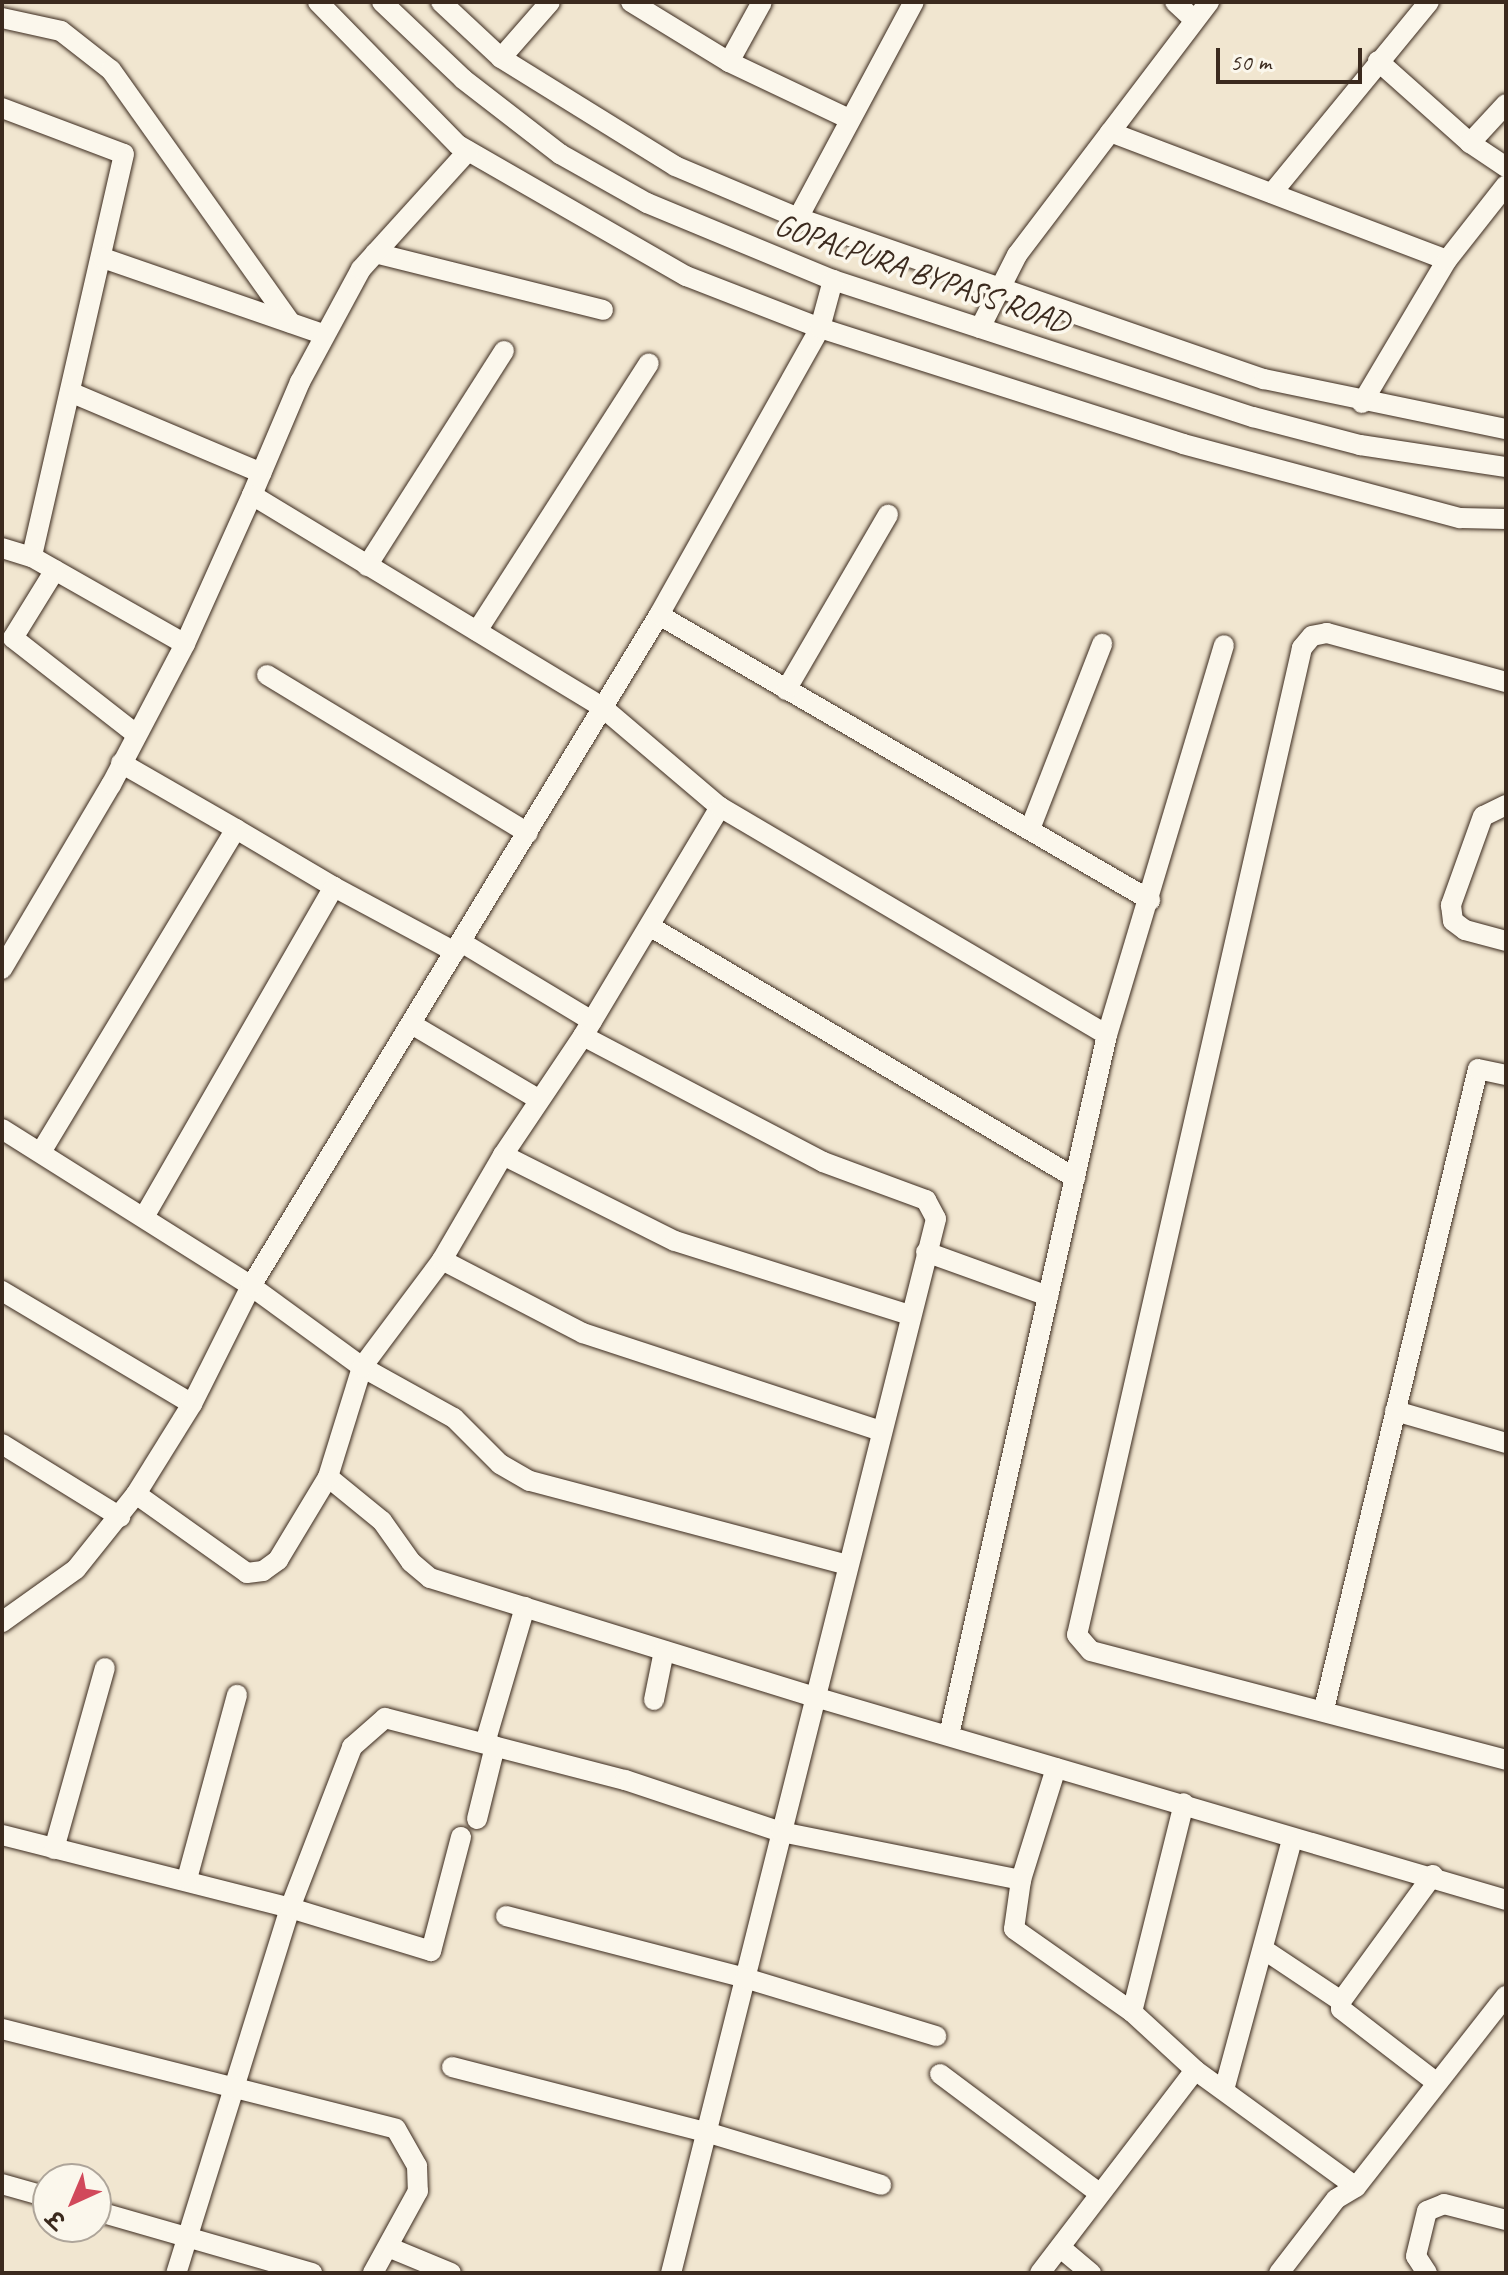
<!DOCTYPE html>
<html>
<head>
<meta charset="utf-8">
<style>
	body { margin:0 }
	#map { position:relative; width:1508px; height:2275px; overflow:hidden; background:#f1e6d0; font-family:Caveat,"Playpen Sans Deva",sans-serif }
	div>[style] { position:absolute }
	.roads { filter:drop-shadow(0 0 2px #3b2a1e) drop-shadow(0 0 2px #3b2a1e) }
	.minor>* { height:20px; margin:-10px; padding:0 10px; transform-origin:10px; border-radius:10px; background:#fbf7ec }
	span { translate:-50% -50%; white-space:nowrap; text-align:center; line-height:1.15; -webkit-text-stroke:7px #fbf7ec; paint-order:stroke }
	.street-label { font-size:32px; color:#3b2a1e }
	.frame { position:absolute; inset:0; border:4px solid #3b2a1e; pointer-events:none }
	.north { position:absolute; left:32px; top:2163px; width:80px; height:80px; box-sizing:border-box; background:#fbf7ec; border:2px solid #aea59a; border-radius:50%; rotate:224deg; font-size:22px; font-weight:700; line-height:32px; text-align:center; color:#3b2a1e }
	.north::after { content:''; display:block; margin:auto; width:28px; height:36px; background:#d1495b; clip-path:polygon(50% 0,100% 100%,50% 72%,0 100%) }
	.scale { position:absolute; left:1216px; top:48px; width:146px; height:36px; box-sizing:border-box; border:4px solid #3b2a1e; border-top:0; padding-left:10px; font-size:24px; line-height:28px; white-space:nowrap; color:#3b2a1e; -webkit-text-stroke:6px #fbf7ec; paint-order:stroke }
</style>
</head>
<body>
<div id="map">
	<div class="roads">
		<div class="minor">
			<div style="left:318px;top:2px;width:200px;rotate:45.6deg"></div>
			<div style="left:458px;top:145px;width:263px;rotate:29.9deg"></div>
			<div style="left:686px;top:276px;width:144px;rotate:21.2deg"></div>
			<div style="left:820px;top:328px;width:381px;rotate:17.7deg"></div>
			<div style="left:1183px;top:444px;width:287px;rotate:15deg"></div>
			<div style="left:1460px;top:518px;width:46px;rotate:1.2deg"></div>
			<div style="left:382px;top:2px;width:112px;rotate:43.5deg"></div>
			<div style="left:463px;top:79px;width:123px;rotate:37.7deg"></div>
			<div style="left:560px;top:154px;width:100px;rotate:29.4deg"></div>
			<div style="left:647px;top:203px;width:201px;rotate:22.5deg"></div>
			<div style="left:833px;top:280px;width:442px;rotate:18.1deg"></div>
			<div style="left:1253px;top:417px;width:111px;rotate:14.7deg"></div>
			<div style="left:1360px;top:445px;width:148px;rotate:8.6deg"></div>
			<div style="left:441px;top:2px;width:82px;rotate:43deg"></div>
			<div style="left:501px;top:58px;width:205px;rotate:31.8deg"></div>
			<div style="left:675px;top:166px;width:134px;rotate:22.9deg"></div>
			<div style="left:798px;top:218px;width:493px;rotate:19.1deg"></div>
			<div style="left:1264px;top:379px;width:247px;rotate:11.7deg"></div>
			<div style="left:631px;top:2px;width:115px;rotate:31.5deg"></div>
			<div style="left:729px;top:62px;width:133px;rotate:25.4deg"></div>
			<div style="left:1175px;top:2px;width:26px;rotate:43deg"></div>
			<div style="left:2px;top:18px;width:60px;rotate:12.4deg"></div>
			<div style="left:61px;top:31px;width:63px;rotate:38deg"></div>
			<div style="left:111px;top:70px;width:310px;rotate:54.6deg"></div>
			<div style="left:501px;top:58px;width:74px;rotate:-48.8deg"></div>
			<div style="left:1378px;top:61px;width:123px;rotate:41.7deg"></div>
			<div style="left:1470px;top:143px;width:43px;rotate:33.7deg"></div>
			<div style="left:729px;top:62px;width:68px;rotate:-61.2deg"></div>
			<div style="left:2px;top:108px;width:130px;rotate:20.7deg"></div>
			<div style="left:124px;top:154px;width:413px;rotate:102.9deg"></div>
			<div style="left:32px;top:557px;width:176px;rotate:29.6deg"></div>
			<div style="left:1110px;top:132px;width:360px;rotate:20.8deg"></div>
			<div style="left:1470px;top:143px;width:53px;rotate:-47.3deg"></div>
			<div style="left:1272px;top:193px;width:247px;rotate:-50.6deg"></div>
			<div style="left:798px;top:218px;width:245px;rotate:-61.8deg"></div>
			<div style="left:375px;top:253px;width:235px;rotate:14deg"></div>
			<div style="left:103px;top:258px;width:233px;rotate:19.1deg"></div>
			<div style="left:980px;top:328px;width:82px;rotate:-63.1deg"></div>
			<div style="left:1017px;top:255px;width:318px;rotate:-52.8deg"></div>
			<div style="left:70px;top:392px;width:208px;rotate:22.9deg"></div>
			<div style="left:1362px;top:403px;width:166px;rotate:-59.3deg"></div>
			<div style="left:1447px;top:260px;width:95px;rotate:-51.8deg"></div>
			<div style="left:252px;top:495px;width:123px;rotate:-67deg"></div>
			<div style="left:300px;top:382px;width:128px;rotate:-61.6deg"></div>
			<div style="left:361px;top:269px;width:159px;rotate:-47.8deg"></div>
			<div style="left:2px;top:548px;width:31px;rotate:17deg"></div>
			<div style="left:367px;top:566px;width:255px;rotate:-57.5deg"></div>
			<div style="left:55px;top:570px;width:80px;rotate:121.7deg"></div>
			<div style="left:13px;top:638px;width:157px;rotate:38deg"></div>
			<div style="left:659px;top:615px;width:568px;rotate:30.13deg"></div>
			<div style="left:477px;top:631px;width:318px;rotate:-57.3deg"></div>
			<div style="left:267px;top:675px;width:305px;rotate:31.2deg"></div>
			<div style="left:1506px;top:682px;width:186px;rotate:-164.7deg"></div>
			<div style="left:1327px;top:633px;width:15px;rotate:169deg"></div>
			<div style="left:1312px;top:636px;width:16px;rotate:130deg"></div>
			<div style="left:1302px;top:648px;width:1012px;rotate:102.84deg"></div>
			<div style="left:1077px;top:1635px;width:21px;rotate:49deg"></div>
			<div style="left:1091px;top:1651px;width:429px;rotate:14.7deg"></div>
			<div style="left:786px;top:690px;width:203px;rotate:-59.8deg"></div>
			<div style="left:121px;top:763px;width:133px;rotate:29.9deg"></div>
			<div style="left:1506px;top:805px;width:25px;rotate:154deg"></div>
			<div style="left:1483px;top:816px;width:95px;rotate:109.8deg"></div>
			<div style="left:1451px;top:905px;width:16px;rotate:83deg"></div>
			<div style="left:1453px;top:921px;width:15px;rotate:37deg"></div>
			<div style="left:1465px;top:930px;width:42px;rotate:15deg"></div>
			<div style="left:1030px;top:829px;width:199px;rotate:-68.7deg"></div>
			<div style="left:651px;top:927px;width:493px;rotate:30.6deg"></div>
			<div style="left:461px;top:942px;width:153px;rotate:31.1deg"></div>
			<div style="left:2px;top:969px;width:214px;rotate:-59.4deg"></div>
			<div style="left:111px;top:785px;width:159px;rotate:-62.3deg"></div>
			<div style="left:185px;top:644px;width:163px;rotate:-65.8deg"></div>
			<div style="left:252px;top:495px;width:409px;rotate:31.2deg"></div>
			<div style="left:602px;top:707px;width:155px;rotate:40.3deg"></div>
			<div style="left:413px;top:1025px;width:145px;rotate:30.6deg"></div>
			<div style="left:583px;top:1036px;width:267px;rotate:-59.1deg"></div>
			<div style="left:720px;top:807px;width:449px;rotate:30.5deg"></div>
			<div style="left:2px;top:1129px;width:294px;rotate:32.2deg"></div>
			<div style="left:251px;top:1286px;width:137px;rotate:36.1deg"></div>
			<div style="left:362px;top:1367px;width:105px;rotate:29deg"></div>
			<div style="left:454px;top:1418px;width:65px;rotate:45deg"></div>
			<div style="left:500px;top:1464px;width:34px;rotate:30deg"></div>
			<div style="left:530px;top:1481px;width:329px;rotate:14.8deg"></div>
			<div style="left:41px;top:1152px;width:377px;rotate:-58.9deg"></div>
			<div style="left:236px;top:829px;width:114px;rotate:30.6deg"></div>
			<div style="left:503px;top:1155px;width:192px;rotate:26.6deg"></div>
			<div style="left:675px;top:1241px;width:246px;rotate:17.5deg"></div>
			<div style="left:144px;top:1217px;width:381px;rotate:-60.1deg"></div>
			<div style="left:334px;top:887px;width:137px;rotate:28.2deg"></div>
			<div style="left:926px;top:1252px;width:130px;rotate:19.8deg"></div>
			<div style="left:442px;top:1260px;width:159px;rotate:27.4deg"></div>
			<div style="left:583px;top:1333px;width:314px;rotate:18.2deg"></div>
			<div style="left:2px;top:1291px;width:221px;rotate:30.7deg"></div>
			<div style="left:1395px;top:1411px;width:116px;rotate:16.1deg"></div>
			<div style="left:2px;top:1444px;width:139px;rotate:31.7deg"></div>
			<div style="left:328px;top:1477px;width:70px;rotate:39.2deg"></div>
			<div style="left:382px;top:1521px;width:50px;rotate:54.7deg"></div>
			<div style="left:411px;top:1562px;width:25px;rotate:40deg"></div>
			<div style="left:430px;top:1578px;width:403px;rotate:17.2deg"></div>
			<div style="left:815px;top:1697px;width:720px;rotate:16.37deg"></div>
			<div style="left:136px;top:1494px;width:136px;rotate:35.4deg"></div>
			<div style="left:247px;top:1573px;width:16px;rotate:-7deg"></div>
			<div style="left:263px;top:1571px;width:19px;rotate:-36deg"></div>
			<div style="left:278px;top:1560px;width:97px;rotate:-58.9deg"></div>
			<div style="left:328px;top:1477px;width:115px;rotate:-72.8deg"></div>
			<div style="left:362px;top:1367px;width:134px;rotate:-53.2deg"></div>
			<div style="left:442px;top:1260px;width:121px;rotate:-59.8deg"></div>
			<div style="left:503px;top:1155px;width:143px;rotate:-56.1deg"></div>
			<div style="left:583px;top:1036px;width:271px;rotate:27.7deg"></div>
			<div style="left:823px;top:1162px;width:110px;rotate:20.3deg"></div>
			<div style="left:926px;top:1200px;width:21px;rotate:62deg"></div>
			<div style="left:936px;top:1219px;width:1087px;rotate:104.11deg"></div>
			<div style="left:2px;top:1622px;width:91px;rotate:-35.6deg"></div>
			<div style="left:76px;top:1569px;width:96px;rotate:-51.3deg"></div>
			<div style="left:136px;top:1494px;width:106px;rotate:-58.1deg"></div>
			<div style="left:192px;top:1404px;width:132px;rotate:-63.4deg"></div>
			<div style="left:251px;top:1286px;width:785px;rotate:-58.7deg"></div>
			<div style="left:659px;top:615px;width:329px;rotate:-60.7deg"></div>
			<div style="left:820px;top:328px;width:50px;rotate:-74.8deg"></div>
			<div style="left:654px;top:1700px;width:50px;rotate:-78.5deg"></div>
			<div style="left:1324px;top:1709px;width:658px;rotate:-76.47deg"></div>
			<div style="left:1478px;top:1069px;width:29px;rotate:12deg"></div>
			<div style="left:949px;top:1735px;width:718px;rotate:-77.28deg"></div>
			<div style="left:1107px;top:1035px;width:407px;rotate:-73.3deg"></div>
			<div style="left:485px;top:1743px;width:142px;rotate:-73.6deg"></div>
			<div style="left:1056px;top:1768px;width:117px;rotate:107.4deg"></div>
			<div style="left:1021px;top:1880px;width:49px;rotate:98.1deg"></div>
			<div style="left:1014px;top:1929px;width:144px;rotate:35.1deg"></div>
			<div style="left:1132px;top:2012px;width:86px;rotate:42.6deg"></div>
			<div style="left:1195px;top:2070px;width:199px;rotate:36deg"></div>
			<div style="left:477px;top:1819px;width:75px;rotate:-76.1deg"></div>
			<div style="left:2px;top:1835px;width:297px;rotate:14.2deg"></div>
			<div style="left:290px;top:1908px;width:382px;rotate:107.3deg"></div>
			<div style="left:461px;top:1837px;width:118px;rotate:104.7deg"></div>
			<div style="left:431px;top:1951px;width:147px;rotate:-163deg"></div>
			<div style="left:290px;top:1908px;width:173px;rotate:-68.9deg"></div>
			<div style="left:352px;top:1747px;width:44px;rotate:-41.3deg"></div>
			<div style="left:385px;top:1718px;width:248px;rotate:14.5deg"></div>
			<div style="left:625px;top:1780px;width:164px;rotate:18.4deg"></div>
			<div style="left:781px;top:1832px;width:245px;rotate:11.3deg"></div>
			<div style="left:54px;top:1849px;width:188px;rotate:-74.3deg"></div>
			<div style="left:1433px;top:1875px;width:156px;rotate:126.1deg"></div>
			<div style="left:1341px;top:2001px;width:8px;rotate:90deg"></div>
			<div style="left:1341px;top:2009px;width:121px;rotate:37.6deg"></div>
			<div style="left:187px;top:1879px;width:191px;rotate:-74.8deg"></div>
			<div style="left:506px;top:1916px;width:247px;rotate:14.5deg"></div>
			<div style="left:745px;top:1978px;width:200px;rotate:16.9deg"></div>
			<div style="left:1263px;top:1949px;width:94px;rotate:33.7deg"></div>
			<div style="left:1132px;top:2012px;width:215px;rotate:-76deg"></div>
			<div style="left:2px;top:2029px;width:406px;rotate:14.2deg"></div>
			<div style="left:396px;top:2129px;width:43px;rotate:60.4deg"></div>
			<div style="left:417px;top:2166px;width:25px;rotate:88deg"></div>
			<div style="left:418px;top:2191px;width:94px;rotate:118.8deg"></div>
			<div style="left:452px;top:2067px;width:262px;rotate:14.4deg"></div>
			<div style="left:706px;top:2132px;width:183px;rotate:16.8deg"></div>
			<div style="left:940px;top:2074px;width:199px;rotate:36.8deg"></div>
			<div style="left:1224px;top:2090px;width:260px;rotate:-74.8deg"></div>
			<div style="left:2px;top:2184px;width:48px;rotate:15.8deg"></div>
			<div style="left:96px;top:2211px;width:225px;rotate:16deg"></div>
			<div style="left:388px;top:2247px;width:68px;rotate:22.4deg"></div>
			<div style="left:1062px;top:2249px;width:38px;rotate:40deg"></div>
			<div style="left:1040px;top:2273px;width:255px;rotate:-52.6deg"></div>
			<div style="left:1279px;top:2273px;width:93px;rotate:-52.4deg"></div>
			<div style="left:1336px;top:2199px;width:23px;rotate:-31deg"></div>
			<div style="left:1356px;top:2187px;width:243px;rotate:-51.9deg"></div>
			<div style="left:1427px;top:2273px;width:20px;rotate:-123deg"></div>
			<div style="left:1416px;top:2256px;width:46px;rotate:-76.3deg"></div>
			<div style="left:1427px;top:2211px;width:18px;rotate:-22deg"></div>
			<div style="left:1444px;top:2204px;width:64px;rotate:14.5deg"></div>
		</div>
	</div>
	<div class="street-label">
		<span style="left:922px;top:274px;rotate:19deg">GOPALPURA BYPASS ROAD</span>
	</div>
	<div class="frame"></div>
	<div class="north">उ</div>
	<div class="scale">50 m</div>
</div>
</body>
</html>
